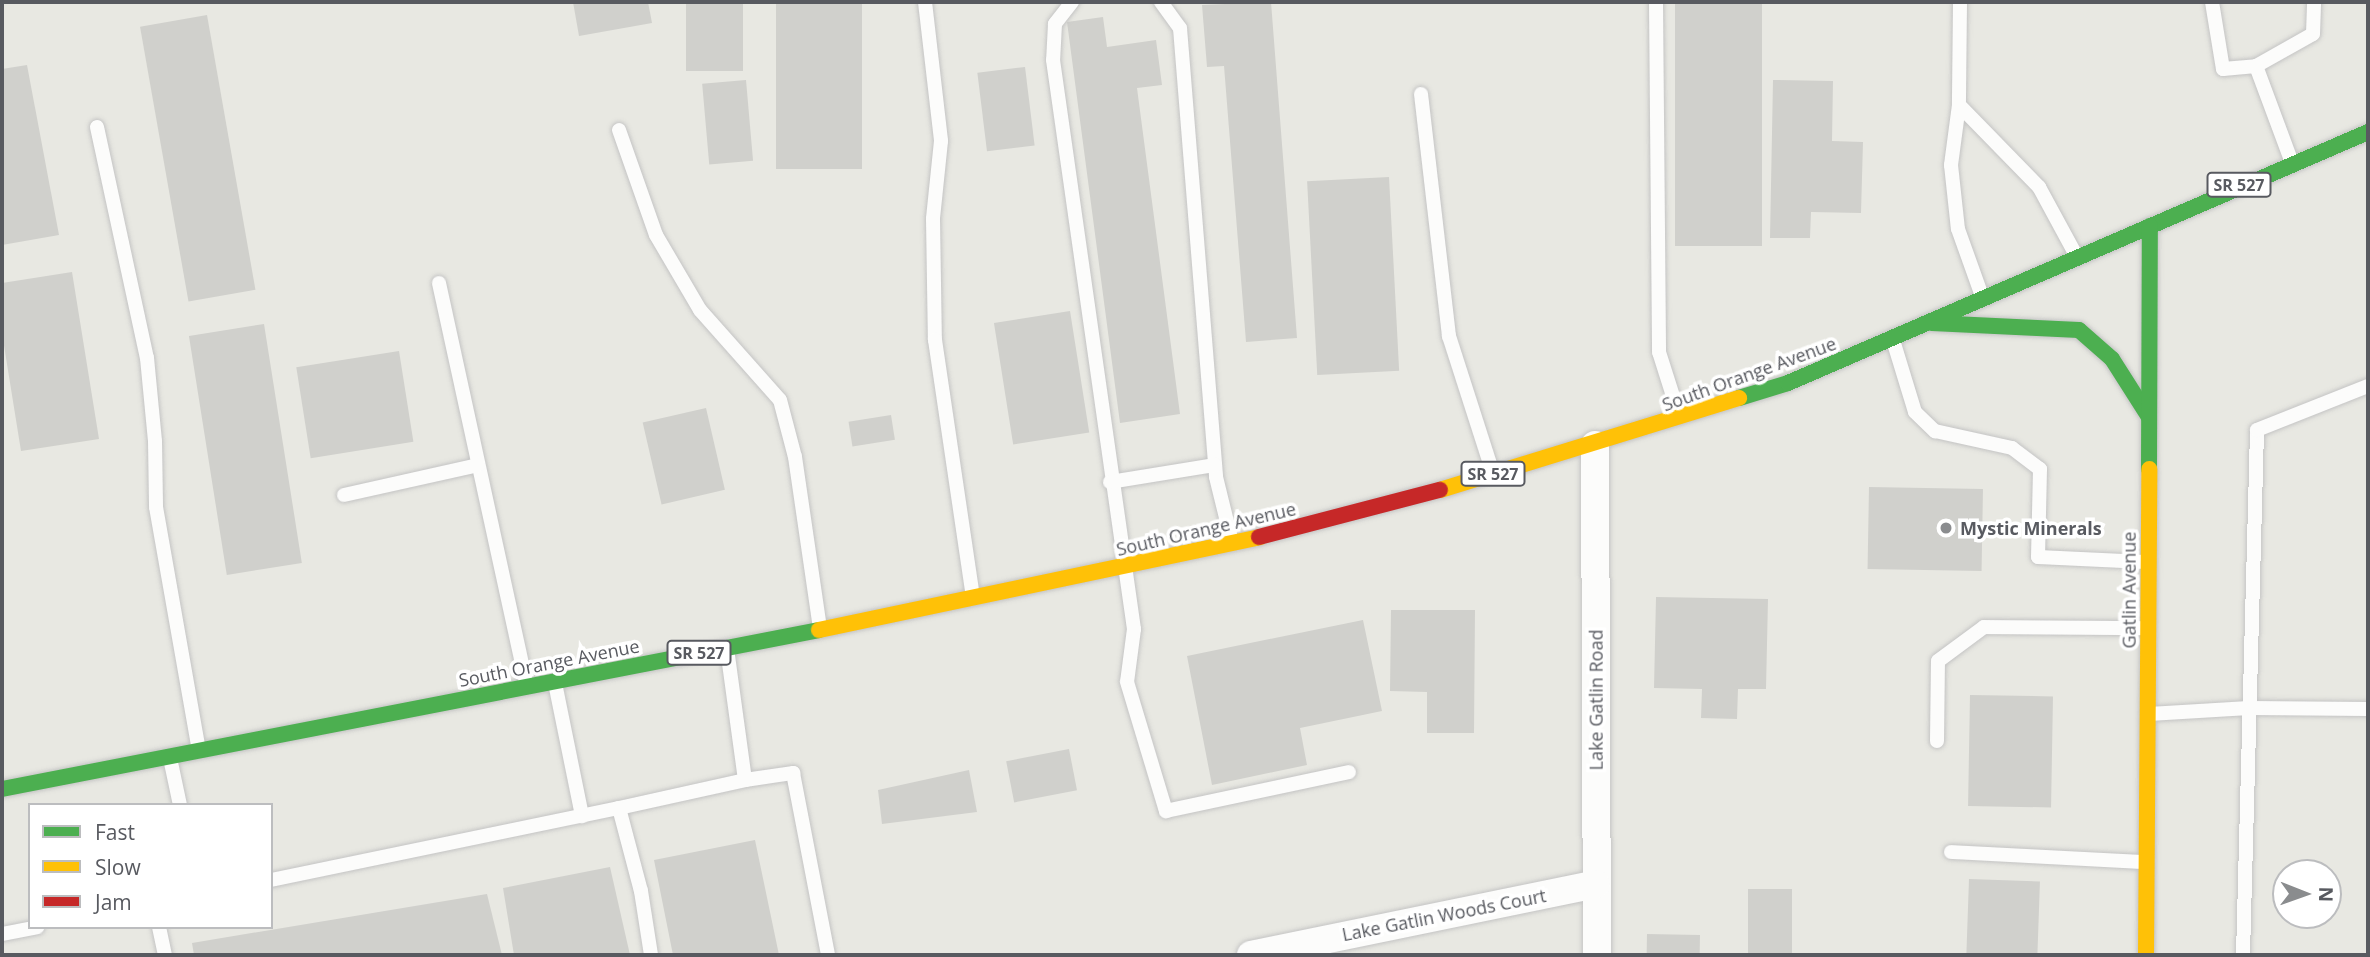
<!DOCTYPE html>
<html>
<head>
<meta charset="utf-8">
<style>
	body { margin:0 }
	#map { position:relative; width:2370px; height:957px; overflow:hidden; background:#e8e8e2; font-family:"Open Sans",sans-serif }
	div>[style] { position:absolute }
	.building>* { inset:0; background:#d0d0cc; transform-origin:0 0 }
	.roads { filter:drop-shadow(0 0 2px #c4c4c4) drop-shadow(0 0 2px #c4c4c4) }
	.lane>* { height:14px; margin:-7px; padding:0 7px; transform-origin:7px; border-radius:7px; background:#fcfcfb }
	.street>* { height:28px; margin:-14px; padding:0 14px; transform-origin:14px; border-radius:14px; background:#fcfcfb }
	.fast>* { height:16px; margin:-8px; padding:0 8px; transform-origin:8px; border-radius:8px; background:#4caf50 }
	.slow>* { height:16px; margin:-8px; padding:0 8px; transform-origin:8px; border-radius:8px; background:#ffc107 }
	.jam>* { height:16px; margin:-8px; padding:0 8px; transform-origin:8px; border-radius:8px; background:#c62828 }
	.dots>* { width:19px; height:19px; translate:-50% -50%; box-sizing:border-box; border:4px solid #fff; border-radius:50% }
	span { translate:-50% -50%; white-space:nowrap; text-align:center; line-height:1.15; -webkit-text-stroke:7px #fff; paint-order:stroke }
	.shield-label span { padding:2px 5px; background:#fff; border:2px solid; border-radius:5px; -webkit-text-stroke-width:0 }
	.shield-label { font-size:16px; color:#585a60; font-weight:700 }
	.street-label { font-size:18px; color:#585a60 }
	.poi-label { font-size:18px; color:#585a60; font-weight:700 }
	.left { translate:0 -50%; text-align:left }
	.frame { position:absolute; inset:0; border:4px solid #585a60; pointer-events:none }
	.legend { position:absolute; left:28px; top:803px; width:245px; height:126px; box-sizing:border-box; background:#fff; border:2px solid #bcbdbf; margin:0; padding:9px 12px; list-style:none; font-size:21px; color:#585a60 }
	.legend li { display:flex; align-items:center; gap:14px; height:35px }
	.legend b { width:35px; border:2px solid #bcbdbf }
	.north { position:absolute; left:2272px; top:859px; width:70px; height:70px; box-sizing:border-box; background:#fff; border:2px solid #bcbdbf; border-radius:50%; rotate:91deg; font-size:19px; font-weight:700; line-height:28px; text-align:center; color:#585a60 }
	.north::after { content:''; display:block; margin:auto; width:24px; height:32px; background:#8a8c8e; clip-path:polygon(50% 0,100% 100%,50% 72%,0 100%) }
</style>
</head>
<body>
<div id="map">
	<div class="building">
		<div style="clip-path:polygon(573px 2px,648px 2px,652px 23px,579px 36px)"></div>
		<div style="left:686px;top:2px;width:57px;height:69px"></div>
		<div style="left:776px;top:2px;width:86px;height:167px"></div>
		<div style="clip-path:polygon(1271px 2px,1297px 338px,1246px 342px,1224px 66px,1207px 67px,1202px 5px)"></div>
		<div style="left:1675px;top:2px;width:87px;height:244px"></div>
		<div style="left:207px;top:15px;width:279px;height:68px;rotate:80deg"></div>
		<div style="clip-path:polygon(1103px 17px,1107px 47px,1156px 40px,1162px 85px,1137px 88px,1180px 414px,1120px 423px,1067px 22px)"></div>
		<div style="clip-path:polygon(27px 65px,59px 235px,2px 245px,2px 69px)"></div>
		<div style="left:1025px;top:67px;width:79px;height:48px;rotate:83deg"></div>
		<div style="left:746px;top:80px;width:81px;height:44px;rotate:85deg"></div>
		<div style="clip-path:polygon(1773px 80px,1833px 81px,1832px 141px,1863px 142px,1861px 213px,1811px 212px,1810px 238px,1770px 238px)"></div>
		<div style="left:1389px;top:177px;width:194px;height:82px;rotate:87deg"></div>
		<div style="clip-path:polygon(72px 272px,99px 439px,21px 451px,2px 333px,2px 283px)"></div>
		<div style="left:1070px;top:311px;width:123px;height:77px;rotate:81deg"></div>
		<div style="left:264px;top:324px;width:242px;height:76px;rotate:81deg"></div>
		<div style="left:399px;top:351px;width:92px;height:104px;rotate:81deg"></div>
		<div style="left:706px;top:408px;width:84px;height:65px;rotate:77deg"></div>
		<div style="left:891px;top:415px;width:25px;height:43px;rotate:81deg"></div>
		<div style="left:1869px;top:487px;width:114px;height:82px;rotate:1deg"></div>
		<div style="clip-path:polygon(1656px 597px,1768px 599px,1766px 689px,1738px 689px,1737px 719px,1701px 718px,1702px 689px,1654px 688px)"></div>
		<div style="clip-path:polygon(1391px 610px,1475px 610px,1474px 733px,1427px 733px,1427px 692px,1390px 691px)"></div>
		<div style="clip-path:polygon(1363px 620px,1382px 711px,1300px 728px,1307px 765px,1212px 785px,1187px 656px)"></div>
		<div style="left:1970px;top:695px;width:83px;height:111px;rotate:1deg"></div>
		<div style="left:1069px;top:749px;width:42px;height:64px;rotate:79deg"></div>
		<div style="clip-path:polygon(969px 770px,977px 812px,882px 824px,878px 790px)"></div>
		<div style="clip-path:polygon(755px 840px,779px 955px,673px 955px,654px 860px)"></div>
		<div style="clip-path:polygon(610px 867px,630px 955px,514px 955px,503px 888px)"></div>
		<div style="left:1969px;top:879px;width:71px;height:76px;rotate:2deg"></div>
		<div style="left:1748px;top:889px;width:44px;height:66px"></div>
		<div style="clip-path:polygon(487px 894px,502px 955px,194px 955px,192px 943px)"></div>
		<div style="left:1647px;top:934px;width:53px;height:21px;rotate:1deg"></div>
	</div>
	<div class="roads">
		<div class="lane">
			<div style="left:925px;top:2px;width:140px;rotate:83.4deg"></div>
			<div style="left:941px;top:141px;width:78px;rotate:95.9deg"></div>
			<div style="left:933px;top:219px;width:121px;rotate:89.1deg"></div>
			<div style="left:935px;top:340px;width:261px;rotate:81.6deg"></div>
			<div style="left:1072px;top:2px;width:28px;rotate:128deg"></div>
			<div style="left:1055px;top:24px;width:36px;rotate:93deg"></div>
			<div style="left:1053px;top:60px;width:575px;rotate:81.9deg"></div>
			<div style="left:1134px;top:629px;width:53px;rotate:97.5deg"></div>
			<div style="left:1127px;top:682px;width:135px;rotate:73.2deg"></div>
			<div style="left:1166px;top:811px;width:187px;rotate:-12deg"></div>
			<div style="left:1161px;top:2px;width:32px;rotate:54deg"></div>
			<div style="left:1180px;top:28px;width:450px;rotate:85.4deg"></div>
			<div style="left:1216px;top:477px;width:67px;rotate:76.2deg"></div>
			<div style="left:1656px;top:2px;width:350px;rotate:89.5deg"></div>
			<div style="left:1659px;top:352px;width:66px;rotate:72.4deg"></div>
			<div style="left:1960px;top:2px;width:103px;rotate:90.6deg"></div>
			<div style="left:1959px;top:105px;width:61px;rotate:97.6deg"></div>
			<div style="left:1951px;top:165px;width:64px;rotate:83.8deg"></div>
			<div style="left:1958px;top:229px;width:71px;rotate:70.3deg"></div>
			<div style="left:2212px;top:2px;width:68px;rotate:80.7deg"></div>
			<div style="left:2223px;top:69px;width:33px;rotate:-5deg"></div>
			<div style="left:2256px;top:66px;width:65px;rotate:-29.3deg"></div>
			<div style="left:2313px;top:34px;width:32px;rotate:-88deg"></div>
			<div style="left:2256px;top:66px;width:103px;rotate:69.6deg"></div>
			<div style="left:1421px;top:94px;width:244px;rotate:83.4deg"></div>
			<div style="left:1449px;top:336px;width:144px;rotate:72.2deg"></div>
			<div style="left:1959px;top:105px;width:115px;rotate:45.7deg"></div>
			<div style="left:2039px;top:187px;width:80px;rotate:61.5deg"></div>
			<div style="left:97px;top:127px;width:236px;rotate:77.8deg"></div>
			<div style="left:147px;top:358px;width:83px;rotate:84.5deg"></div>
			<div style="left:155px;top:441px;width:66px;rotate:89.1deg"></div>
			<div style="left:156px;top:507px;width:247px;rotate:80deg"></div>
			<div style="left:619px;top:130px;width:111px;rotate:70.6deg"></div>
			<div style="left:656px;top:235px;width:87px;rotate:59.6deg"></div>
			<div style="left:700px;top:310px;width:120px;rotate:48.4deg"></div>
			<div style="left:780px;top:400px;width:59px;rotate:75.3deg"></div>
			<div style="left:795px;top:457px;width:174px;rotate:81.7deg"></div>
			<div style="left:439px;top:283px;width:412px;rotate:77.7deg"></div>
			<div style="left:1893px;top:340px;width:75px;rotate:73deg"></div>
			<div style="left:1915px;top:412px;width:28px;rotate:44deg"></div>
			<div style="left:1935px;top:431px;width:79px;rotate:12.4deg"></div>
			<div style="left:2012px;top:448px;width:35px;rotate:37deg"></div>
			<div style="left:2040px;top:469px;width:88px;rotate:91.3deg"></div>
			<div style="left:2038px;top:557px;width:107px;rotate:2.7deg"></div>
			<div style="left:1110px;top:482px;width:106px;rotate:-9.2deg"></div>
			<div style="left:344px;top:495px;width:137px;rotate:-12.6deg"></div>
			<div style="left:555px;top:683px;width:136px;rotate:78.5deg"></div>
			<div style="left:2149px;top:714px;width:100px;rotate:-3.4deg"></div>
			<div style="left:2249px;top:708px;width:119px;rotate:0.5deg"></div>
			<div style="left:1937px;top:741px;width:80px;rotate:-89.3deg"></div>
			<div style="left:1938px;top:661px;width:57px;rotate:-36.5deg"></div>
			<div style="left:1984px;top:627px;width:163px;rotate:0.4deg"></div>
			<div style="left:170px;top:758px;width:48px;rotate:78deg"></div>
			<div style="left:745px;top:780px;width:49px;rotate:-8.3deg"></div>
			<div style="left:793px;top:773px;width:185px;rotate:79.1deg"></div>
			<div style="left:619px;top:808px;width:129px;rotate:-12.5deg"></div>
			<div style="left:745px;top:780px;width:132px;rotate:-97.8deg"></div>
			<div style="left:1951px;top:852px;width:194px;rotate:3deg"></div>
			<div style="left:271px;top:880px;width:355px;rotate:-11.7deg"></div>
			<div style="left:619px;top:808px;width:86px;rotate:75.2deg"></div>
			<div style="left:641px;top:891px;width:65px;rotate:81.1deg"></div>
			<div style="left:159px;top:927px;width:29px;rotate:78deg"></div>
			<div style="left:2px;top:934px;width:36px;rotate:-11deg"></div>
			<div style="left:2243px;top:955px;width:525px;rotate:-88.47deg"></div>
			<div style="left:2257px;top:430px;width:119px;rotate:-21.6deg"></div>
		</div>
		<div class="street">
			<div style="left:1595px;top:445px;width:510px;rotate:89.78deg"></div>
			<div style="left:1251px;top:955px;width:352px;rotate:-11.6deg"></div>
		</div>
		<div class="fast">
			<div style="left:1932px;top:323px;width:147px;rotate:2.7deg"></div>
			<div style="left:2079px;top:330px;width:44px;rotate:41.3deg"></div>
			<div style="left:2112px;top:359px;width:69px;rotate:57.5deg"></div>
			<div style="left:1739px;top:398px;width:51px;rotate:-17deg"></div>
			<div style="left:1788px;top:383px;width:632px;rotate:-23.4deg"></div>
			<div style="left:2149px;top:469px;width:243px;rotate:-89.8deg"></div>
			<div style="left:2px;top:789px;width:832px;rotate:-11.01deg"></div>
		</div>
		<div class="slow">
			<div style="left:1440px;top:490px;width:313px;rotate:-17.1deg"></div>
			<div style="left:819px;top:630px;width:450px;rotate:-11.9deg"></div>
			<div style="left:2146px;top:955px;width:486px;rotate:-89.6deg"></div>
		</div>
		<div class="jam">
			<div style="left:1259px;top:537px;width:187px;rotate:-14.6deg"></div>
		</div>
	</div>
	<div class="dots">
		<div style="left:1946px;top:528px;background:#8a8c8e"></div>
	</div>
	<div class="shield-label">
		<span style="left:2239px;top:185px">SR 527</span>
		<span style="left:1493px;top:474px">SR 527</span>
		<span style="left:699px;top:653px">SR 527</span>
	</div>
	<div class="street-label">
		<span style="left:1749px;top:374px;rotate:-20deg">South Orange Avenue</span>
		<span style="left:1206px;top:529px;rotate:-13deg">South Orange Avenue</span>
		<span style="left:2129px;top:590px;rotate:-90deg">Gatlin Avenue</span>
		<span style="left:549px;top:663px;rotate:-11deg">South Orange Avenue</span>
		<span style="left:1596px;top:700px;rotate:-90deg">Lake Gatlin Road</span>
		<span style="left:1444px;top:915px;rotate:-11deg">Lake Gatlin Woods Court</span>
	</div>
	<div class="poi-label">
		<span class="left" style="left:1960px;top:528px">Mystic Minerals</span>
	</div>
	<div class="frame"></div>
	<ul class="legend">
	<li><b style="height:9px;background:#4caf50"></b>Fast</li>
	<li><b style="height:9px;background:#ffc107"></b>Slow</li>
	<li><b style="height:9px;background:#c62828"></b>Jam</li>
	</ul>
	<div class="north">N</div>
</div>
</body>
</html>
